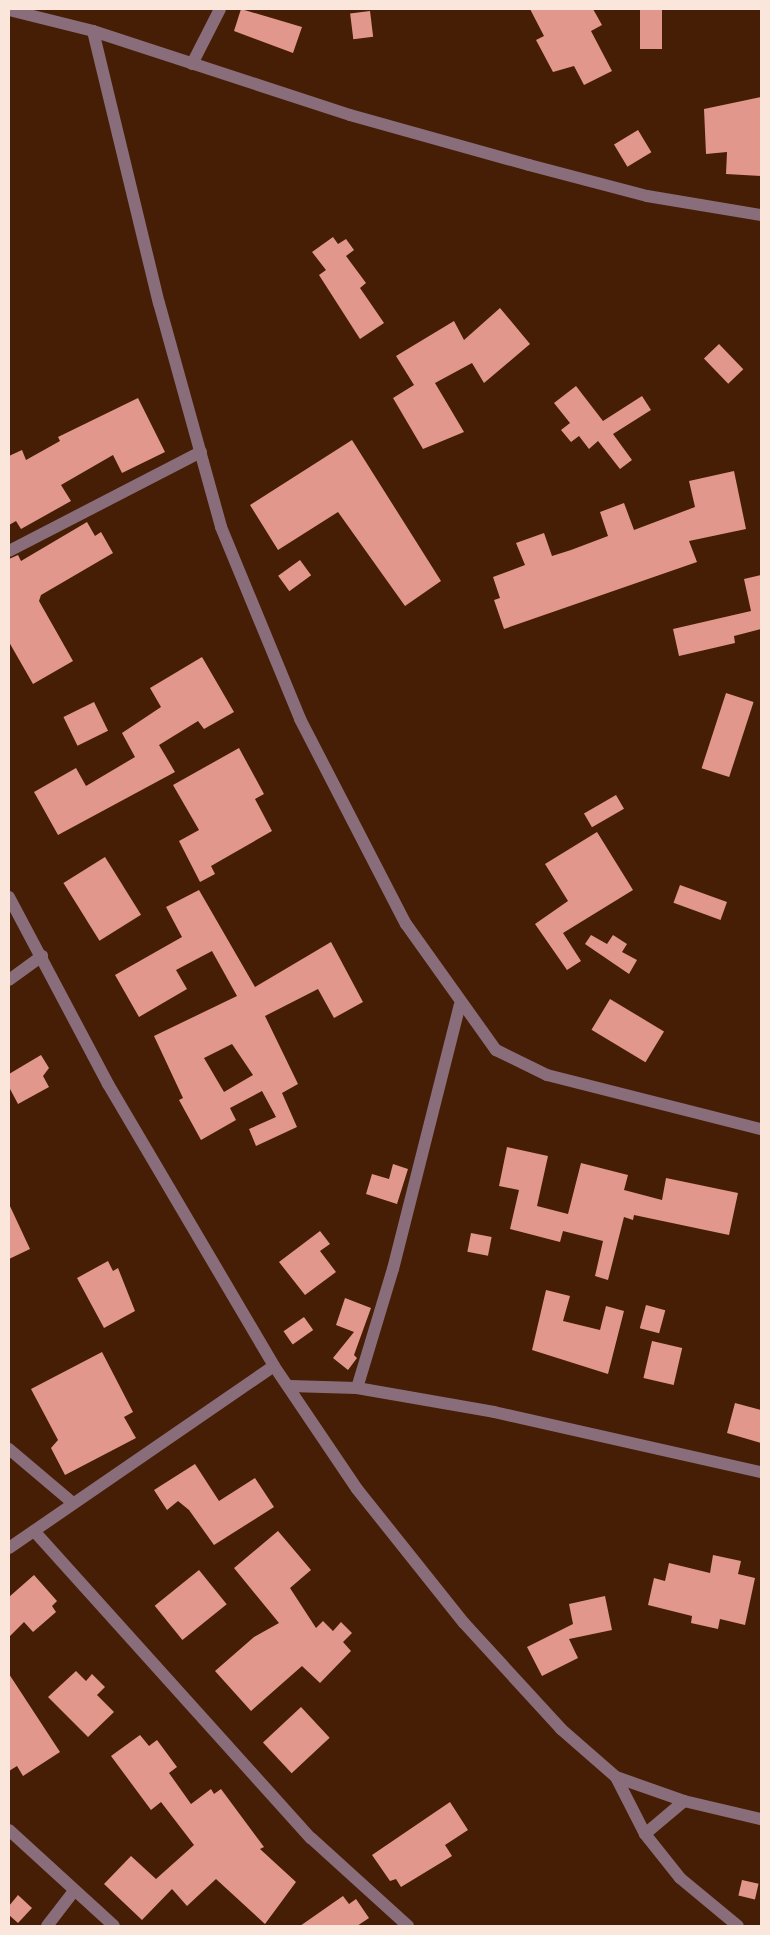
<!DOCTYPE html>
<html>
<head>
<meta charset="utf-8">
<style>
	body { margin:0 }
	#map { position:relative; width:770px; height:1935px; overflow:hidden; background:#461e05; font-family:"PT Sans",sans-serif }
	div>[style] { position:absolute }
	.building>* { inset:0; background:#e1978c; transform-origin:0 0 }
	.minor>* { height:12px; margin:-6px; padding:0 6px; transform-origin:6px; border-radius:6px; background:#896d7a }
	span { translate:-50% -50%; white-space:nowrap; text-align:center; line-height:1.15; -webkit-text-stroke:5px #230c02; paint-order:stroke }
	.frame { position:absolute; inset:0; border:10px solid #fbe6dc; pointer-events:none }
</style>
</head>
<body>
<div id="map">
	<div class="building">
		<div style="clip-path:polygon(241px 9px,302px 27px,293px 53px,234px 31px)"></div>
		<div style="clip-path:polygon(530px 9px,593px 9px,602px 25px,591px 31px,612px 71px,584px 85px,574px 66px,553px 72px,536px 40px,544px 36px)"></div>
		<div style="left:640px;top:9px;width:22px;height:40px"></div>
		<div style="left:370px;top:11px;width:26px;height:20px;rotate:83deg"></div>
		<div style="clip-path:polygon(761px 97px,761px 176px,726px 174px,727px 152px,706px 154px,704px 109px)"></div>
		<div style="left:638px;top:130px;width:26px;height:28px;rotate:59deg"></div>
		<div style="clip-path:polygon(333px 237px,338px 244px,346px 239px,354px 250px,346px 256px,366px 283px,360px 288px,384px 323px,360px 339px,319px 275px,326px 270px,312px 252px)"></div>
		<div style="clip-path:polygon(500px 308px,530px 344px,484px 383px,472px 363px,435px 383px,464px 432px,423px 449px,393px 398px,414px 385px,396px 356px,454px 321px,464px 340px)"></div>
		<div style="left:719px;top:344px;width:35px;height:21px;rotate:46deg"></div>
		<div style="clip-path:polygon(576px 386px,603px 421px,642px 396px,651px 410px,613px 434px,632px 460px,620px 469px,598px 441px,589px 449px,579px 436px,571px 442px,561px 430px,570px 423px,554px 403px)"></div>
		<div style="clip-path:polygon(138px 398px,165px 452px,122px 473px,113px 455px,61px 485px,71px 501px,21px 529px,16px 521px,9px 525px,9px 456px,22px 450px,26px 460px,60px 441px,58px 437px)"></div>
		<div style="clip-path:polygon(352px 440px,441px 581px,405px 606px,338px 512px,278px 550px,250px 505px)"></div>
		<div style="clip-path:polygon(734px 471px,746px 529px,689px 541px,697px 562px,504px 629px,494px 600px,500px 598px,493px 577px,525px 565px,516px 543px,544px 533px,552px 556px,571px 550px,608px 536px,600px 512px,624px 503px,634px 530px,695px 507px,689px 481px)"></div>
		<div style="clip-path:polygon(87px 522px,95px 536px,101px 532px,113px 553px,41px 595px,39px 601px,73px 661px,33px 684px,9px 642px,9px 559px,18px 555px,21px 561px)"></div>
		<div style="left:300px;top:560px;width:19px;height:27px;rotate:54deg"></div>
		<div style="clip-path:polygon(761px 575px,761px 629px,734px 636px,735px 643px,679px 656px,673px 629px,751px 611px,744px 579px)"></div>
		<div style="clip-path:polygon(202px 657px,234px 712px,204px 729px,198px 721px,159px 745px,175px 772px,58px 835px,34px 792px,76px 768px,86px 786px,135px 757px,122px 733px,161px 707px,150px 688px)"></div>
		<div style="left:726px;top:693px;width:29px;height:79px;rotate:18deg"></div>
		<div style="left:94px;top:702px;width:32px;height:34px;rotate:64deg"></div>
		<div style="clip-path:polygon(239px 748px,264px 794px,255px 799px,272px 831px,211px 866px,215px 874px,200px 882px,179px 841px,199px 830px,173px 785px)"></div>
		<div style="left:616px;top:795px;width:16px;height:37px;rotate:60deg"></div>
		<div style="clip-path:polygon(597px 832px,633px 890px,563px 933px,581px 961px,567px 970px,535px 924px,568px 901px,545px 864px)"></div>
		<div style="left:105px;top:857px;width:68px;height:49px;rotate:58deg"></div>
		<div style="left:680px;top:885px;width:50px;height:19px;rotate:20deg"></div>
		<div style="clip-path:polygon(evenodd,199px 890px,255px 987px,331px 942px,363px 1002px,334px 1018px,318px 989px,265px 1016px,298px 1084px,282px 1093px,297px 1127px,256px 1146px,249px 1129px,276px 1117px,262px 1091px,230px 1108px,236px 1120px,201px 1140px,179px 1100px,183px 1098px,154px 1036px,237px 996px,212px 951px,176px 970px,187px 989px,139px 1017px,115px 975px,182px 937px,166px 907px,199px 890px,232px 1044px,253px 1075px,224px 1092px,204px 1058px,232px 1044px)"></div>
		<div style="clip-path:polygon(591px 935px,607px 944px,613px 935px,627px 944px,622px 952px,637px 960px,629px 974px,585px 944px)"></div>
		<div style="left:610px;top:999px;width:63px;height:36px;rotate:31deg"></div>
		<div style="clip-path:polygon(41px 1055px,49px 1068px,43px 1076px,49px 1087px,18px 1104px,9px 1087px,9px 1074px)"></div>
		<div style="clip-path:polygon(507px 1147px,548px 1156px,537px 1206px,568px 1214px,581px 1163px,628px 1175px,624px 1190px,662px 1200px,666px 1178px,738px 1193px,729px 1235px,634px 1215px,633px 1220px,624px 1217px,608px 1280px,595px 1276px,603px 1241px,563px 1231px,560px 1242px,510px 1229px,519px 1190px,499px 1186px)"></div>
		<div style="clip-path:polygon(393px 1164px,408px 1169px,397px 1204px,366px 1194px,372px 1174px,389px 1179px)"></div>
		<div style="clip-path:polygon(9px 1204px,30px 1249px,9px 1259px)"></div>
		<div style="clip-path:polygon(320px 1231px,330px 1244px,320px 1251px,336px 1272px,305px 1295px,279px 1262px)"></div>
		<div style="left:471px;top:1233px;width:21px;height:19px;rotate:11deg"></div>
		<div style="clip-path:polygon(108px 1261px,113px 1271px,118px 1268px,135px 1311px,104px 1328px,77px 1278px)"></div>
		<div style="clip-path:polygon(546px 1290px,570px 1296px,563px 1321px,600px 1330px,606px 1306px,624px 1311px,608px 1374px,532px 1350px)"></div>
		<div style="clip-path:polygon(345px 1298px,371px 1308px,354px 1355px,357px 1358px,348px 1370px,333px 1358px,354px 1332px,336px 1325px)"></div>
		<div style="left:646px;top:1305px;width:20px;height:24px;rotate:15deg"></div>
		<div style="left:304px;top:1317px;width:16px;height:25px;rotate:55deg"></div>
		<div style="left:652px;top:1341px;width:31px;height:38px;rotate:13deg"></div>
		<div style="clip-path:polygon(102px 1352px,133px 1412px,124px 1417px,136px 1438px,65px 1475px,51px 1448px,58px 1440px,31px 1389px)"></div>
		<div style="clip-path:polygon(735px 1403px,761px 1410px,761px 1443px,727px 1433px)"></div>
		<div style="clip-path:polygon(195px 1464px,219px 1501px,255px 1478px,274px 1507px,214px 1545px,189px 1510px,178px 1501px,167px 1510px,154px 1490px)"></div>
		<div style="clip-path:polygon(278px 1531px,311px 1570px,290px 1588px,316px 1628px,323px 1621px,333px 1631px,341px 1622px,352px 1633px,343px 1642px,351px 1651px,320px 1683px,302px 1666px,251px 1711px,215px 1671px,254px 1637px,279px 1623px,234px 1568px)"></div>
		<div style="clip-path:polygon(713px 1555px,741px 1561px,738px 1574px,755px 1578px,745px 1625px,720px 1619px,718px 1629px,691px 1623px,692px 1616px,648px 1605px,654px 1578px,665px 1581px,669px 1563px,710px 1573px)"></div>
		<div style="left:199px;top:1570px;width:44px;height:57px;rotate:51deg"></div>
		<div style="clip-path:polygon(34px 1575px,57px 1601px,52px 1606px,56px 1612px,33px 1632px,24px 1622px,9px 1637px,9px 1597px)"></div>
		<div style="clip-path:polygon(605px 1596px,612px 1630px,569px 1639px,578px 1658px,542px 1676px,527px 1647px,573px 1624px,569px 1604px)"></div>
		<div style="clip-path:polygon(76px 1671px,86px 1681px,92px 1674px,105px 1687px,97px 1695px,114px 1712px,88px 1737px,48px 1697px)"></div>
		<div style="clip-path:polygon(9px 1674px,60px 1752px,23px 1776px,17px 1766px,9px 1771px)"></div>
		<div style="left:301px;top:1707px;width:42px;height:52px;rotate:47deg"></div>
		<div style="clip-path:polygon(140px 1735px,149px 1746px,157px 1740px,177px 1767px,169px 1773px,191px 1804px,211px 1789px,214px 1794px,221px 1789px,264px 1847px,260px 1849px,296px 1882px,265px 1924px,216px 1879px,187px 1906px,172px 1889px,142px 1920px,104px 1884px,131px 1856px,156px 1879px,194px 1845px,161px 1802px,151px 1810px,111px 1756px)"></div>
		<div style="clip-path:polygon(450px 1802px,468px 1830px,445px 1845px,452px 1856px,401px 1887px,396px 1879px,390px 1881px,372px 1855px)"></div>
		<div style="left:742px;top:1880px;width:17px;height:16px;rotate:13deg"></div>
		<div style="clip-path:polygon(18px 1895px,32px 1908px,18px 1923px,9px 1915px,9px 1906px)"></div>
		<div style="clip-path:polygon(343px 1896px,349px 1904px,356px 1899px,369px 1918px,357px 1926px,300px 1926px)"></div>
	</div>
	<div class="minor">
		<div style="left:9px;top:10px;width:87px;rotate:14deg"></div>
		<div style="left:93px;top:31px;width:270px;rotate:18.1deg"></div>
		<div style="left:350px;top:115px;width:186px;rotate:15.6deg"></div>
		<div style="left:529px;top:165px;width:122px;rotate:14.7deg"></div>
		<div style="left:647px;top:196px;width:116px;rotate:9.5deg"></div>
		<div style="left:93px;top:31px;width:280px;rotate:76.4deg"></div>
		<div style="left:159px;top:303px;width:232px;rotate:74.5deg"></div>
		<div style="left:221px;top:527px;width:208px;rotate:67.6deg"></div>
		<div style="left:300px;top:719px;width:231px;rotate:62.7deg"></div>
		<div style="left:406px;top:924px;width:155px;rotate:54.5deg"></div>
		<div style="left:496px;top:1050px;width:57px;rotate:26.1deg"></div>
		<div style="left:547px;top:1075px;width:221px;rotate:14.2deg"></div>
		<div style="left:192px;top:64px;width:62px;rotate:-63deg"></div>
		<div style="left:9px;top:551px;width:216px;rotate:-27.3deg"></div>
		<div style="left:9px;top:897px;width:212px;rotate:62.1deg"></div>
		<div style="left:108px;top:1084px;width:327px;rotate:59.5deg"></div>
		<div style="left:274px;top:1366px;width:148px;rotate:56deg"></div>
		<div style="left:357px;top:1489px;width:171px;rotate:51.4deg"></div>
		<div style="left:464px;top:1623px;width:144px;rotate:47.5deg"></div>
		<div style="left:561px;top:1729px;width:73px;rotate:41.1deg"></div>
		<div style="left:616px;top:1777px;width:72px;rotate:19.4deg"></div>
		<div style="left:684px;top:1801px;width:79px;rotate:13.2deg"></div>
		<div style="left:9px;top:980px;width:41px;rotate:-36deg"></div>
		<div style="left:290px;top:1386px;width:67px;rotate:1.7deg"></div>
		<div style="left:357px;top:1388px;width:139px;rotate:9.9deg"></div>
		<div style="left:494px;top:1412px;width:274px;rotate:12.7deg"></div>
		<div style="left:357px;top:1388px;width:124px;rotate:-73.2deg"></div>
		<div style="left:393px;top:1269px;width:272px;rotate:-75.8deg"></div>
		<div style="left:9px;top:1449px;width:84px;rotate:40.2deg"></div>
		<div style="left:35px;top:1532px;width:412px;rotate:48deg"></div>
		<div style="left:311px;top:1838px;width:131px;rotate:42.2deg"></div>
		<div style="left:9px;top:1548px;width:321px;rotate:-34.5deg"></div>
		<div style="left:616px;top:1777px;width:64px;rotate:63deg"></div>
		<div style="left:645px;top:1834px;width:56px;rotate:51.5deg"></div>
		<div style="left:680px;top:1878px;width:75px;rotate:39.6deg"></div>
		<div style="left:9px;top:1830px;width:142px;rotate:42.4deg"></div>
		<div style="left:645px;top:1834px;width:51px;rotate:-40.2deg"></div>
		<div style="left:47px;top:1926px;width:44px;rotate:-52.4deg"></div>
	</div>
	<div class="frame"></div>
</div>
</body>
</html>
